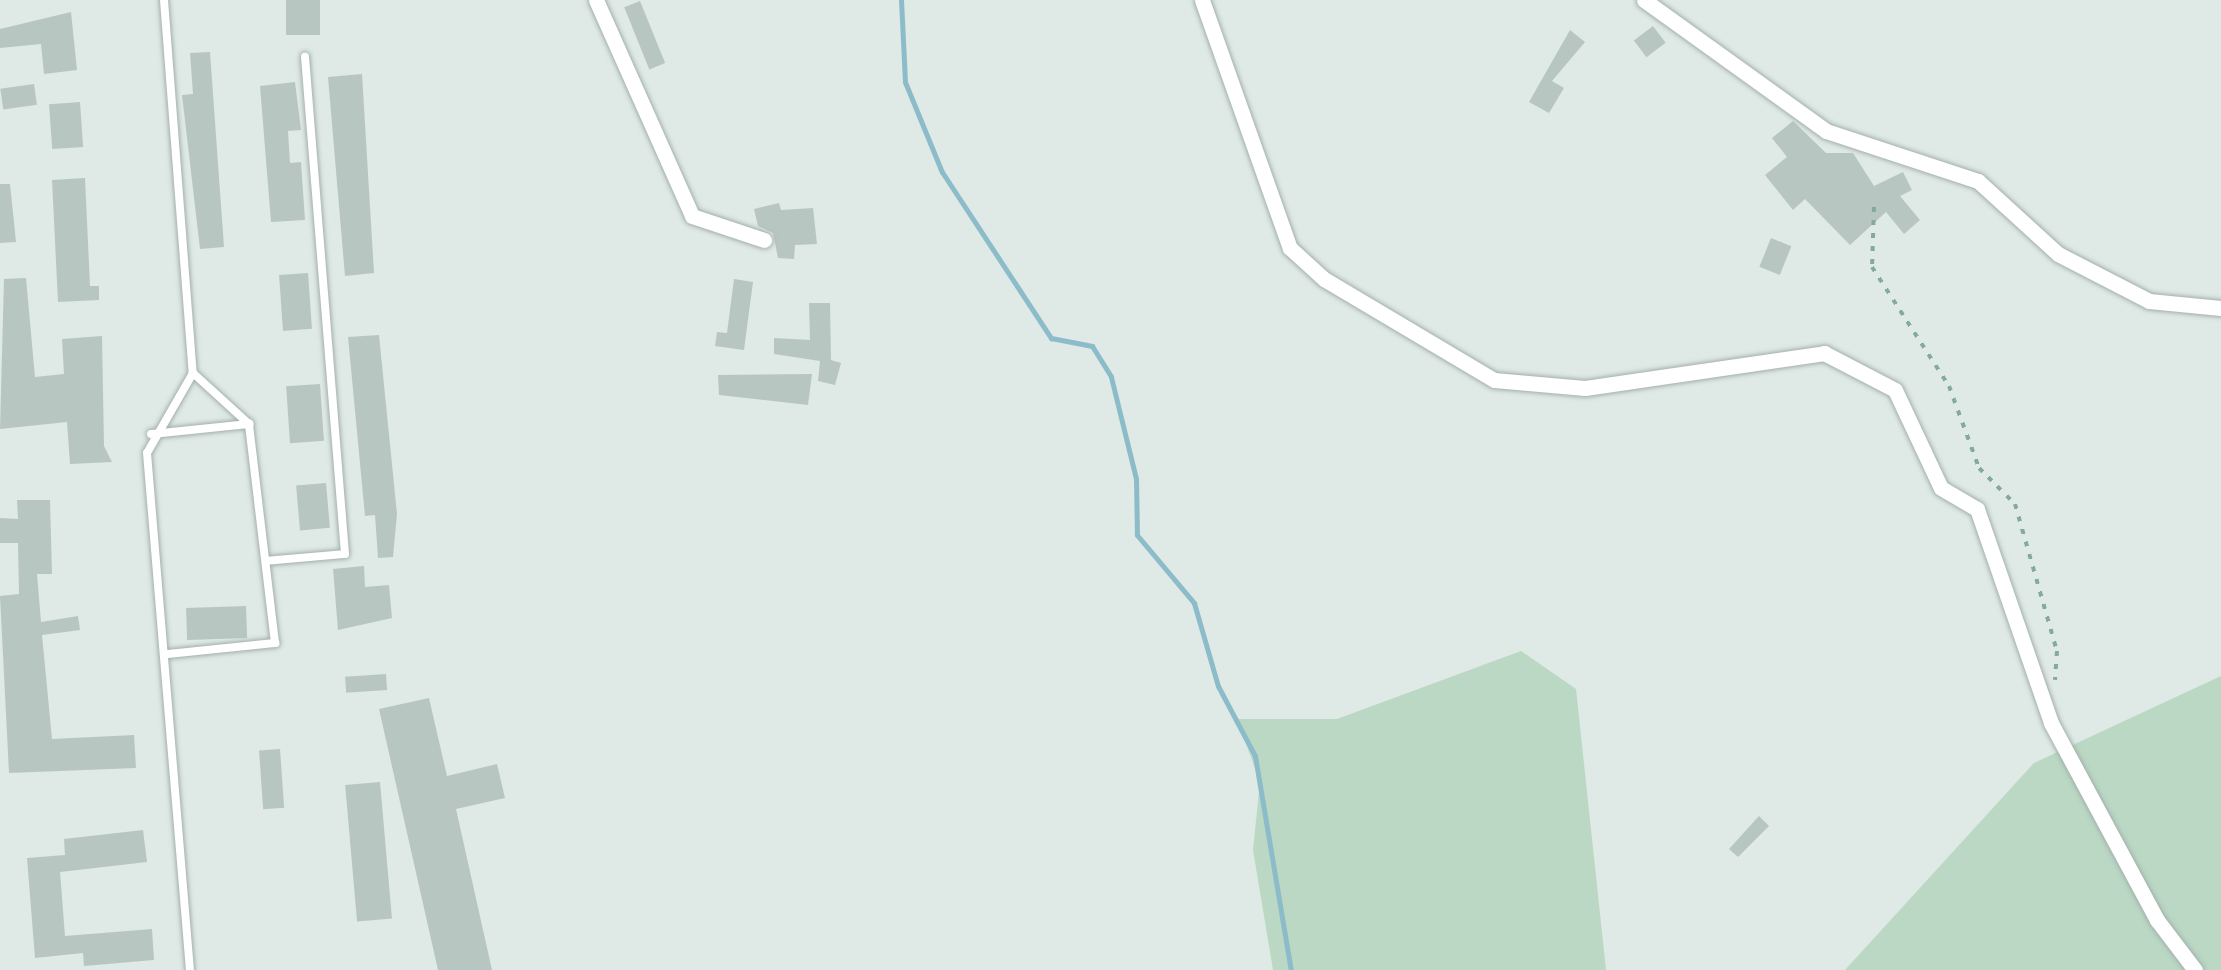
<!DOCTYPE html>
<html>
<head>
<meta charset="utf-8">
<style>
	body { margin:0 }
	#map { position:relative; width:2221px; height:970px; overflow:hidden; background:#dfe9e5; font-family:"DejaVu Sans",sans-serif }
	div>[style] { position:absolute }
	.green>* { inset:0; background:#bad8c4 }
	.stream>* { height:5px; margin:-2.5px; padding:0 2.5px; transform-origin:2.5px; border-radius:2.5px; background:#8cbcc9 }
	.building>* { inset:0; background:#b8c6c1; transform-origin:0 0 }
	.path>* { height:4px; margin-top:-2px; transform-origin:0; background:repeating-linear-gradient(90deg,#83aaa0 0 5px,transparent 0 13px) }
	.roads { filter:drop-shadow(0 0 2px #a3b0ac) drop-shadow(0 0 2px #a3b0ac) }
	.service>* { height:8px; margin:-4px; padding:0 4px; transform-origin:4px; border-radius:4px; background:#fff }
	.minor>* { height:15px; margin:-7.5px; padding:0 7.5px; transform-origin:7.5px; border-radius:7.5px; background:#fff }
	span { translate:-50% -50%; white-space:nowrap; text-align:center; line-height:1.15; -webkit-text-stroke:8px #eff6f3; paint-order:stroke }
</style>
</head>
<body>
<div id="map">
	<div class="green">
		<div style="clip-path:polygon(1521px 651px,1576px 689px,1606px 970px,1273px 970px,1253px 850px,1260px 782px,1237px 719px,1337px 719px)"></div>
		<div style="clip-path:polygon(2221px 676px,2221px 970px,1845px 970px,2034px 763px)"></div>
	</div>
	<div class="stream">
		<div style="left:901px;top:0;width:82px;rotate:87.2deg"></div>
		<div style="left:905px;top:82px;width:97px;rotate:67.7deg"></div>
		<div style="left:942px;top:172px;width:199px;rotate:56.7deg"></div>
		<div style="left:1051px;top:338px;width:42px;rotate:11deg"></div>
		<div style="left:1092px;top:346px;width:36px;rotate:58deg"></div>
		<div style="left:1111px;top:377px;width:105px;rotate:76.2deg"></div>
		<div style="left:1136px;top:479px;width:56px;rotate:89deg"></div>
		<div style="left:1137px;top:535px;width:89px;rotate:50deg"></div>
		<div style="left:1194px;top:603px;width:86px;rotate:73.9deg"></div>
		<div style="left:1218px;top:686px;width:79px;rotate:62.1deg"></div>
		<div style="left:1255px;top:756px;width:217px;rotate:80.5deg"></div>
	</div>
	<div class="building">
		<div style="left:286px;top:0;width:34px;height:35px"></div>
		<div style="left:640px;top:1px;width:67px;height:17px;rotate:68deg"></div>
		<div style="clip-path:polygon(71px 12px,77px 70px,44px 74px,41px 44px,0 48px,0 29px)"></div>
		<div style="left:1653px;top:26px;width:21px;height:24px;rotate:53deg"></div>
		<div style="clip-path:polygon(1570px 30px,1585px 42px,1552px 81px,1564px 88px,1549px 113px,1529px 102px)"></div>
		<div style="clip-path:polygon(210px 52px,224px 247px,200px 249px,182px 95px,193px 94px,190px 53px)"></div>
		<div style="clip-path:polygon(362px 74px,374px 273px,345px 276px,328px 77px)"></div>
		<div style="clip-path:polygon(295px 82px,301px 130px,288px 131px,290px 163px,301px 162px,305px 220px,271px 222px,260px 86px)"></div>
		<div style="left:34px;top:84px;width:21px;height:34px;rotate:82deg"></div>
		<div style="left:80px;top:102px;width:45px;height:31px;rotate:86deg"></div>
		<div style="clip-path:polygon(1793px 121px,1826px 153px,1853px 153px,1874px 186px,1903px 172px,1912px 190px,1900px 196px,1920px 220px,1904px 234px,1886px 212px,1850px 245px,1805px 199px,1793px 210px,1765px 175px,1787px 157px,1772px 138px)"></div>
		<div style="clip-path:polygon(85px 178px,90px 286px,99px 286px,99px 300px,58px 302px,52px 180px)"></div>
		<div style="clip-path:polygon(0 184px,10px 184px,16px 242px,0 243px)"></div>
		<div style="clip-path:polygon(779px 203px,781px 210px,813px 208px,817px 244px,795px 245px,794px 259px,778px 258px,773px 233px,758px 226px,754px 209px)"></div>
		<div style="left:1771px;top:238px;width:22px;height:31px;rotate:22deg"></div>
		<div style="left:308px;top:273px;width:56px;height:29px;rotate:86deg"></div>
		<div style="clip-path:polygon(26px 278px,35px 377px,64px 374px,62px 339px,102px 336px,104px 446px,112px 462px,70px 464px,67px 422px,0 429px,4px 279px)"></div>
		<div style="clip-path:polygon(734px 279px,753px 282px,744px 350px,715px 346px,717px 332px,727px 333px)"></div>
		<div style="clip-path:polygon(809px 303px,830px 303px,831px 360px,841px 363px,835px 385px,818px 381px,820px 361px,774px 354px,774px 338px,810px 340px)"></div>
		<div style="clip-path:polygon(379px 335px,397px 514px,393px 557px,378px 558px,375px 515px,365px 516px,348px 337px)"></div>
		<div style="clip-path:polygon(812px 374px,808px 405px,719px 395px,718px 375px)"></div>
		<div style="left:320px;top:384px;width:57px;height:34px;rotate:86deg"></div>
		<div style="left:326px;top:483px;width:45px;height:30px;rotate:85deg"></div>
		<div style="clip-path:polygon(17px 500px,50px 500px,52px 574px,37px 574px,41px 622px,78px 616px,80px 630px,42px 635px,52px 739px,134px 735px,136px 768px,9px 773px,0 596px,19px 594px,18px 543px,0 543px,0 518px,18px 519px)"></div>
		<div style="clip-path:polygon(364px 566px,365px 587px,389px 585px,392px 618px,338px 630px,333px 569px)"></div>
		<div style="left:246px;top:606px;width:32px;height:60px;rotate:88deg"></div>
		<div style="left:386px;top:674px;width:16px;height:41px;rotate:86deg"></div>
		<div style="clip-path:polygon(429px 698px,447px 776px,497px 764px,505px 798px,456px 809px,492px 970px,438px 970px,379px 709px)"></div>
		<div style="left:280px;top:749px;width:59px;height:21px;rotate:86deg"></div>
		<div style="left:380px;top:782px;width:137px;height:35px;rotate:85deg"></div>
		<div style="clip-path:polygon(1759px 816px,1769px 826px,1738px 857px,1729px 849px)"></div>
		<div style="clip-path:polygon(143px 830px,147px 862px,60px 872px,65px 936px,152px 929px,154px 960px,84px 966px,83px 953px,35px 958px,27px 858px,65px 855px,64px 839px)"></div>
	</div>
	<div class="path">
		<div style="left:1874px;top:207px;width:60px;rotate:91.9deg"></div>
		<div style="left:1872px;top:267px;width:142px;rotate:57.1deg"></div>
		<div style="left:1949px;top:386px;width:87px;rotate:69.9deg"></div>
		<div style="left:1979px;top:468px;width:51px;rotate:45deg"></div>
		<div style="left:2015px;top:504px;width:153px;rotate:74.1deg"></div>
		<div style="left:2057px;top:651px;width:29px;rotate:94deg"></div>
	</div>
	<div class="roads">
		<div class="service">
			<div style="left:164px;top:0;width:374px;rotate:85.6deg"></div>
			<div style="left:193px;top:373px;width:92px;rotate:119.9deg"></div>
			<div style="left:147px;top:453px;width:519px;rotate:85.25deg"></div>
			<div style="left:151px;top:434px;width:99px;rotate:-5.8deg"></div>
			<div style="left:266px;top:561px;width:79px;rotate:-5.1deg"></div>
			<div style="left:345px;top:554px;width:499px;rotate:-94.6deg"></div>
			<div style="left:167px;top:654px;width:109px;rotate:-5.8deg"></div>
			<div style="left:275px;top:643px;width:221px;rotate:-96.8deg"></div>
			<div style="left:249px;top:424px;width:76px;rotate:-137.7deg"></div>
		</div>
		<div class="minor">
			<div style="left:596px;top:0;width:236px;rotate:66deg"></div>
			<div style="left:692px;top:216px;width:76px;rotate:18.4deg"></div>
			<div style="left:1202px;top:0;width:263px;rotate:70.5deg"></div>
			<div style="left:1290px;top:248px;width:46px;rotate:42.4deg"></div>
			<div style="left:1324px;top:279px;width:198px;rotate:30.7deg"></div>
			<div style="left:1494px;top:380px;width:91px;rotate:5deg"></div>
			<div style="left:1585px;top:388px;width:242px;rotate:-8.3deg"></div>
			<div style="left:1824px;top:353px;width:80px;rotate:27.5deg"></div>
			<div style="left:1895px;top:390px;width:108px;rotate:64.9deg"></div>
			<div style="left:1941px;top:488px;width:42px;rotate:30.3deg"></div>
			<div style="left:1977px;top:509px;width:226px;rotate:70.9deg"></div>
			<div style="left:2051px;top:723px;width:224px;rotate:61.7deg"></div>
			<div style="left:2157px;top:920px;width:63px;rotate:52.8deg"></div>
			<div style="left:1644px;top:0;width:224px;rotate:35.7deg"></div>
			<div style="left:1826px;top:131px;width:160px;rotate:18.2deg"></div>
			<div style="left:1978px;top:181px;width:108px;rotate:42.4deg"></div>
			<div style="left:2058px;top:254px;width:102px;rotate:27.3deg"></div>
			<div style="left:2149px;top:301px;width:72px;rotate:5.6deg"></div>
		</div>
	</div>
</div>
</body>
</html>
